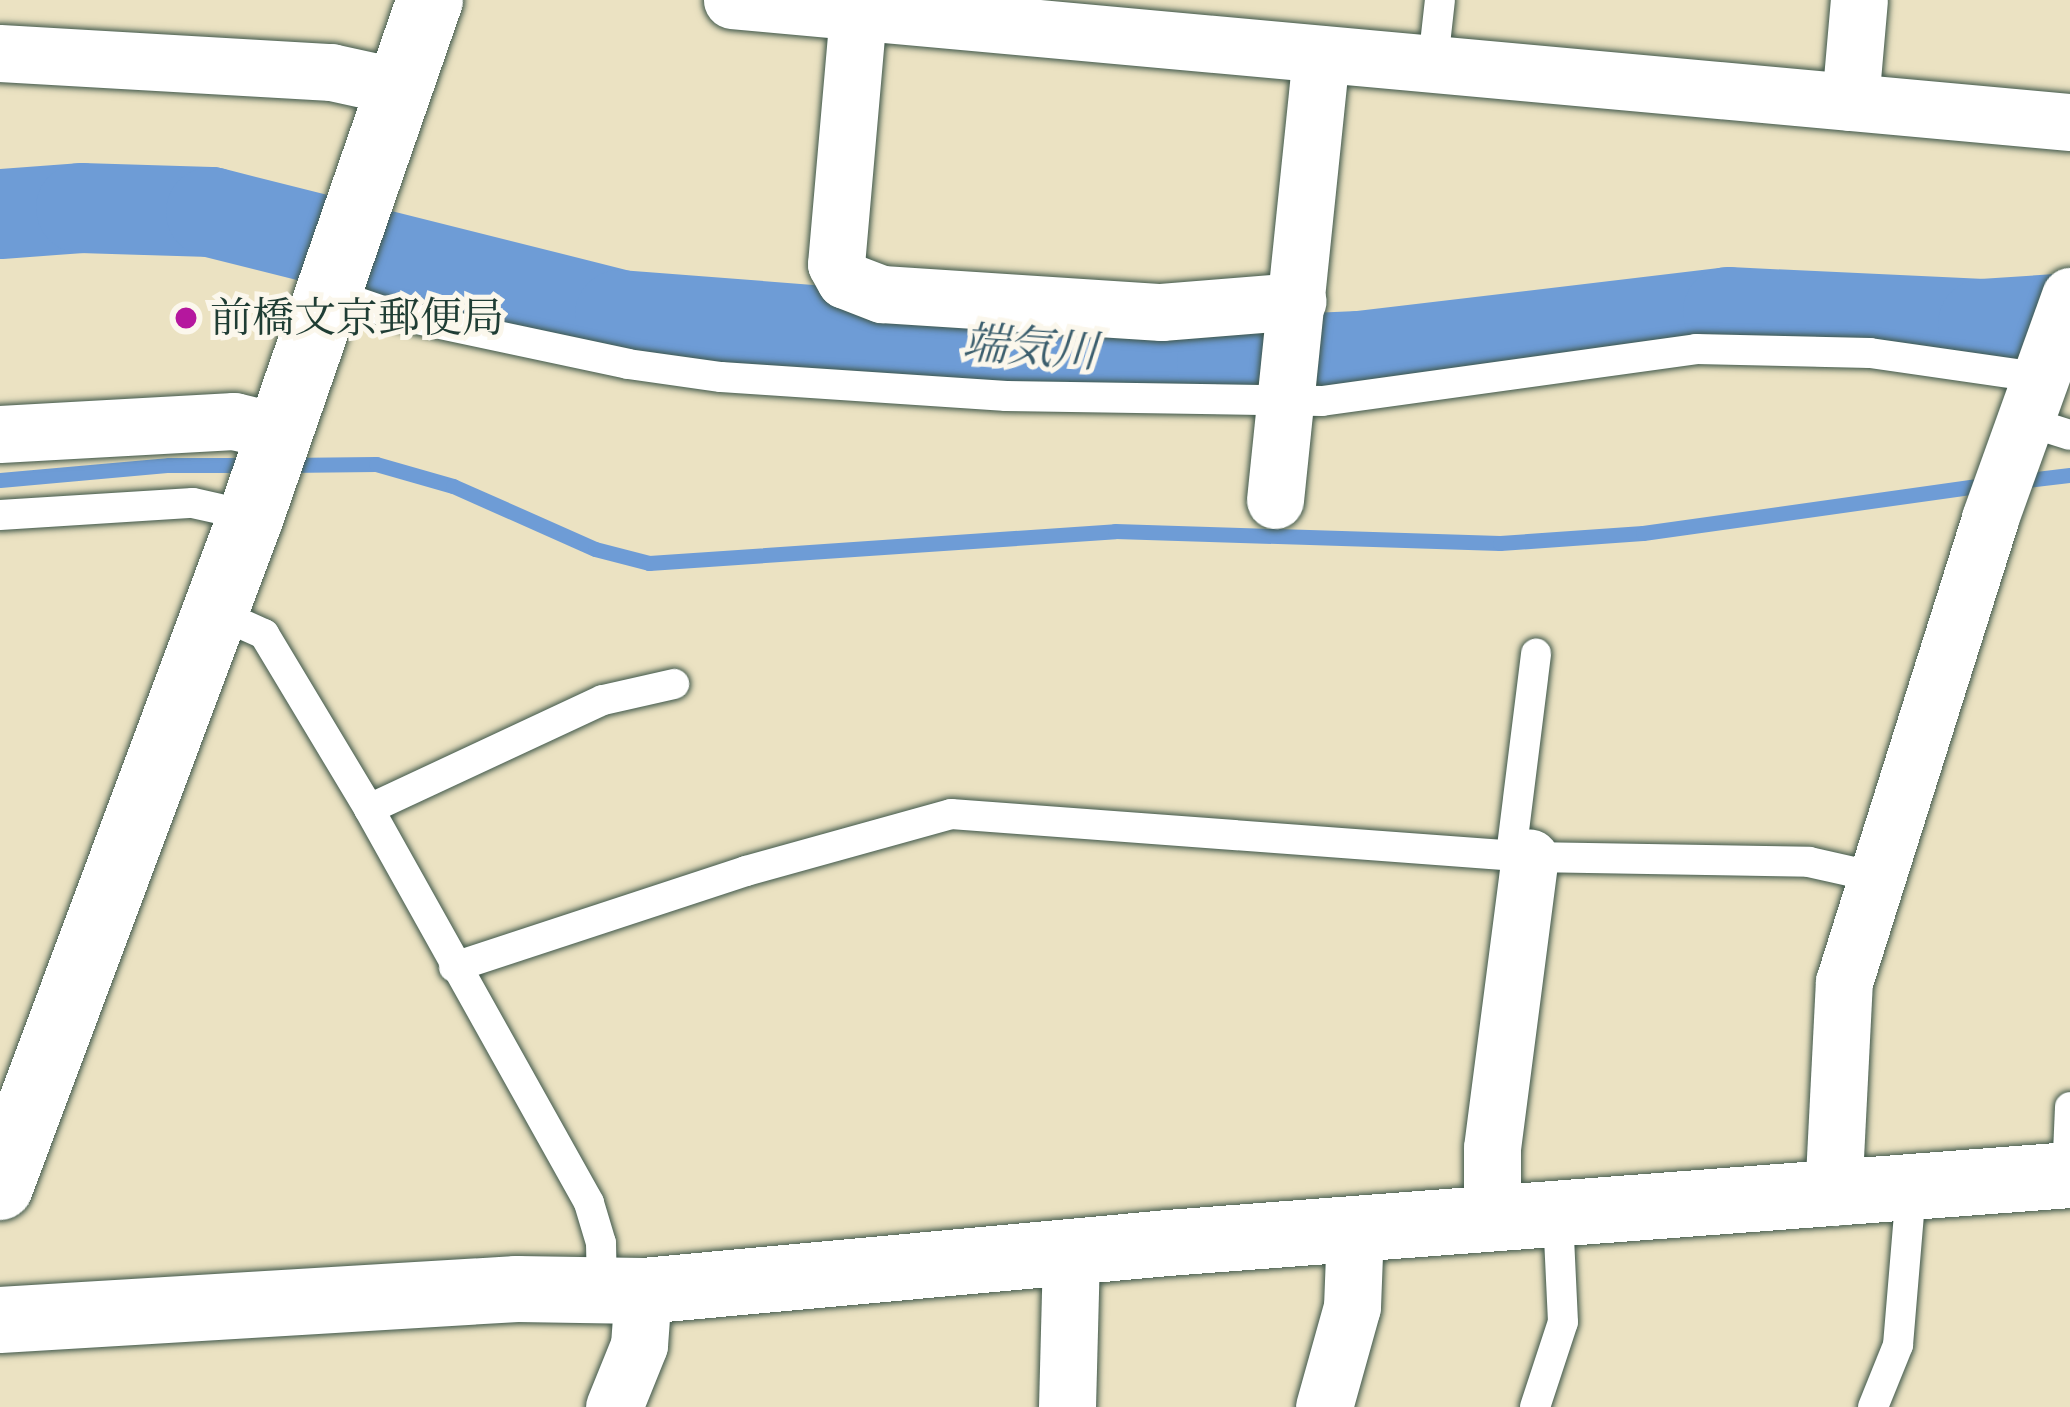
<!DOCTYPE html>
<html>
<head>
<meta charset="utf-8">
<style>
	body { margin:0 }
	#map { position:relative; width:2070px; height:1407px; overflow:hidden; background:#ebe2c2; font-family:"EB Garamond","Noto Serif JP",serif }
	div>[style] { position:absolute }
	.stream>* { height:15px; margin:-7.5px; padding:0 7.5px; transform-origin:7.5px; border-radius:7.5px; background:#6e9cd6 }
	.river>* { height:90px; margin:-45px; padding:0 45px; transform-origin:45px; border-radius:45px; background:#6e9cd6 }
	.roads { filter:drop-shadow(0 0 3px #3e5649) drop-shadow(0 0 3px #3e5649) }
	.lane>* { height:30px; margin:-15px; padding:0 15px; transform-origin:15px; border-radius:15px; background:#fff }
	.street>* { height:57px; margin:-28.5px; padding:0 28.5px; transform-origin:28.5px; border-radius:28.5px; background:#fff }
	.secondary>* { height:66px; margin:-33px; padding:0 33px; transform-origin:33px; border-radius:33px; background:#fff }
	.dots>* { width:33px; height:33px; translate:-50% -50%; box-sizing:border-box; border:6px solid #fbf7ec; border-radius:50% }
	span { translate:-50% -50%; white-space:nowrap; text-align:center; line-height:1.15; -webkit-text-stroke:10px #fbf7ec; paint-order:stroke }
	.poi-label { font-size:42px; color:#1f3d34 }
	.left { translate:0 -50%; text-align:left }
	.water-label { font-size:45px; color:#3b5e6d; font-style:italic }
</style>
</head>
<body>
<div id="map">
	<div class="stream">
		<div style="left:285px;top:465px;width:91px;rotate:-0.6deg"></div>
		<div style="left:376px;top:464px;width:80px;rotate:15.9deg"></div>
		<div style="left:453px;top:486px;width:155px;rotate:23.9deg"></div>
		<div style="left:595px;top:549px;width:56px;rotate:14.5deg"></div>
		<div style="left:649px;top:563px;width:467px;rotate:-3.9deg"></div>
		<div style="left:1115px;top:531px;width:385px;rotate:1.8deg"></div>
		<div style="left:1500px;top:543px;width:143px;rotate:-4deg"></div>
		<div style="left:1643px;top:533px;width:350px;rotate:-8deg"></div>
		<div style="left:0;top:480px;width:170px;rotate:-5.1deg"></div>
		<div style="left:169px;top:465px;width:86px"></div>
		<div style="left:2019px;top:481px;width:51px;rotate:-6.7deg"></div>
	</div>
	<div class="river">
		<div style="left:0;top:214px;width:81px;rotate:-4.2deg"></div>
		<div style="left:81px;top:208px;width:130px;rotate:1.8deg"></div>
		<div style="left:211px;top:212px;width:422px;rotate:14.1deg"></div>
		<div style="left:620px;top:315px;width:604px;rotate:4.46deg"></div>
		<div style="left:1222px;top:362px;width:138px;rotate:-2.5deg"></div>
		<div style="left:1360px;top:356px;width:371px;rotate:-6.8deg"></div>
		<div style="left:1728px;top:312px;width:255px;rotate:2.7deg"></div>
		<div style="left:1983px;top:324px;width:87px;rotate:-3.9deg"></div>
	</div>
	<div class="roads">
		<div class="lane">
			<div style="left:1433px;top:62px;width:62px;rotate:-83.6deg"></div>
			<div style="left:330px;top:293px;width:62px;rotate:18.7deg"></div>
			<div style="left:389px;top:313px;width:244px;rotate:12deg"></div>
			<div style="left:628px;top:364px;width:94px;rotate:8deg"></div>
			<div style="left:721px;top:377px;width:286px;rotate:3.8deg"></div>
			<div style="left:1006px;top:396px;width:316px;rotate:0.9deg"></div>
			<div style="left:1322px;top:401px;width:378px;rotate:-7.9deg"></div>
			<div style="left:1696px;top:349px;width:174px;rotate:1.3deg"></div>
			<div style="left:1870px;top:353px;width:175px;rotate:8.2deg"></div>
			<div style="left:2026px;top:421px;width:46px;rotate:17.7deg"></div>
			<div style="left:0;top:515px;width:193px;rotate:-3.6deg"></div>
			<div style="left:193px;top:503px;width:59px;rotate:12.6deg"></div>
			<div style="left:215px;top:612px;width:54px;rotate:24.2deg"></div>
			<div style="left:264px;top:634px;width:204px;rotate:59deg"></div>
			<div style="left:369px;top:809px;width:451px;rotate:60.8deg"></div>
			<div style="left:589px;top:1203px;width:42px;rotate:73.3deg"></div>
			<div style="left:601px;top:1243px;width:48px;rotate:88.8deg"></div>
			<div style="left:369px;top:809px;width:258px;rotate:-25deg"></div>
			<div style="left:603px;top:700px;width:73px;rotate:-12.7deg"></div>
			<div style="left:1511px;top:855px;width:203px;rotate:-82.9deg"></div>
			<div style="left:454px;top:967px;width:307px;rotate:-18.2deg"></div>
			<div style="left:746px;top:871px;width:213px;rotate:-15.5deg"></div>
			<div style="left:951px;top:814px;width:581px;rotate:4.25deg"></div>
			<div style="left:1530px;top:857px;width:279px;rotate:1deg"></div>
			<div style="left:1809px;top:862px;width:69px;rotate:12.6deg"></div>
			<div style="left:2067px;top:1176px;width:69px;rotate:-87.5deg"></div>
			<div style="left:1535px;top:1407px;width:89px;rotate:-71.8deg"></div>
			<div style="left:1563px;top:1322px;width:105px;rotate:-92.7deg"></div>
			<div style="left:1873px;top:1407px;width:67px;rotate:-68deg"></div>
			<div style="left:1898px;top:1345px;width:157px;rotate:-85.2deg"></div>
		</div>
		<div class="street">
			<div style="left:732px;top:0;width:1344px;rotate:5.21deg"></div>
			<div style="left:858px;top:13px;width:252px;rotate:95deg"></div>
			<div style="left:836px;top:264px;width:18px;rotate:61deg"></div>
			<div style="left:845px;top:280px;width:40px;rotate:21deg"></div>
			<div style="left:882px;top:294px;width:280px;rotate:3.7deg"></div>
			<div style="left:1161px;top:312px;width:137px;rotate:-4.6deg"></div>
			<div style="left:0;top:53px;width:332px;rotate:3.3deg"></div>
			<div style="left:331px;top:72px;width:70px;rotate:12.4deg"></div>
			<div style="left:1850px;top:102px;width:102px;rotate:-85deg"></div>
			<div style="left:0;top:434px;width:234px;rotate:-3.2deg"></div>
			<div style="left:234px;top:421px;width:46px;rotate:13.7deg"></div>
			<div style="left:1275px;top:500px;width:448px;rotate:-84.1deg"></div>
			<div style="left:1833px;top:1197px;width:215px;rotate:-87.1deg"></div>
			<div style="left:1844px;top:982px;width:486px;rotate:-72.5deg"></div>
			<div style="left:1990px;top:518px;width:236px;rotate:-70.2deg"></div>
			<div style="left:1492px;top:1221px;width:73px;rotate:-90deg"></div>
			<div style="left:1492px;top:1148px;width:293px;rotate:-82.6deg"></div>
			<div style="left:614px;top:1407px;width:67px;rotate:-68deg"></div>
			<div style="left:639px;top:1345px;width:54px;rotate:-85.8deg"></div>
			<div style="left:1067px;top:1407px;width:156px;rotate:-88.5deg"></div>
			<div style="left:1324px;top:1407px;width:104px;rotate:-74.4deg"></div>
			<div style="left:1352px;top:1307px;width:77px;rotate:-87.8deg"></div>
		</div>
		<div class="secondary">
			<div style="left:0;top:1187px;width:716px;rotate:-69.49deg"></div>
			<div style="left:251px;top:516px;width:546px;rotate:-70.87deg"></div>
			<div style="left:0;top:1320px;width:518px;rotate:-3.43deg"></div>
			<div style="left:517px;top:1289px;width:126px;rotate:0.9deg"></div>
			<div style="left:643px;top:1291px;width:527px;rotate:-5.22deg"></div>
			<div style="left:1168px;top:1243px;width:905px;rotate:-4.31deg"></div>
		</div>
	</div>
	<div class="dots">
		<div style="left:186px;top:318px;background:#b5179e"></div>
	</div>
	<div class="poi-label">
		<span class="left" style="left:210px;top:318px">前橋文京郵便局</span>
	</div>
	<div class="water-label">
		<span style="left:1030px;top:347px;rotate:4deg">端気川</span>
	</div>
</div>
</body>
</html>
